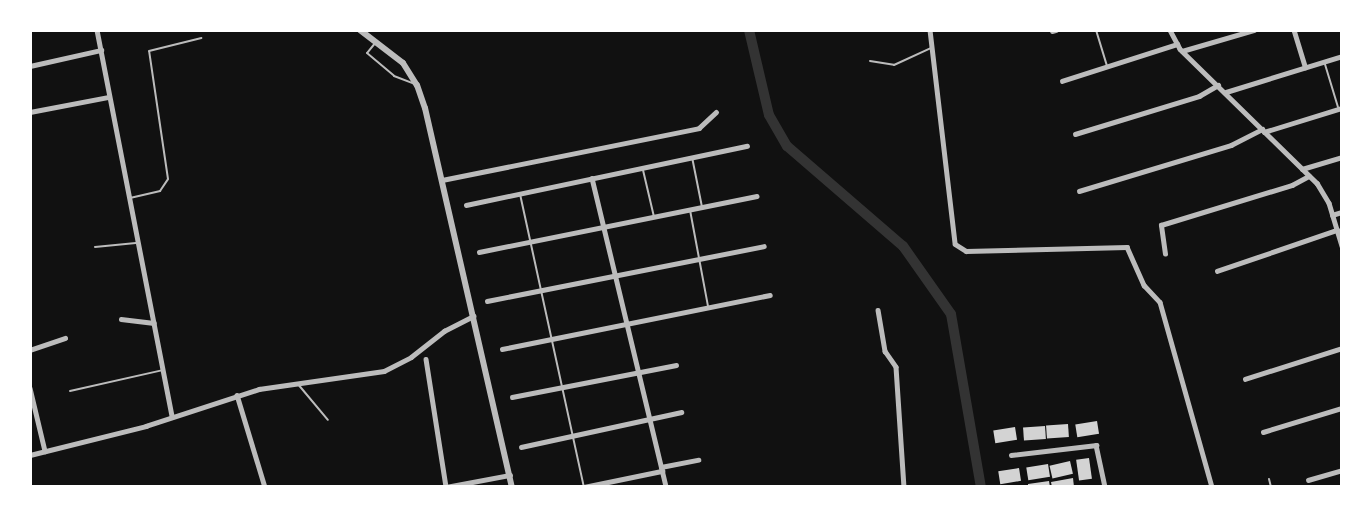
<!DOCTYPE html>
<html>
<head>
<meta charset="utf-8">
<style>
	body { margin:0 }
	#map { position:relative; width:1372px; height:517px; overflow:hidden; background:#111; font-family:"Titillium Web",sans-serif }
	div>[style] { position:absolute }
	.canal>* { height:10px; margin:-5px; padding:0 5px; transform-origin:5px; border-radius:5px; background:#333 }
	.building>* { inset:0; background:#d3d3d3; transform-origin:0 0 }
	.service>* { height:2px; margin:-1px; padding:0 1px; transform-origin:1px; border-radius:1px; background:#bcbcbc }
	.minor>* { height:4.5px; margin:-2.25px; padding:0 2.25px; transform-origin:2.25px; border-radius:2.25px; background:#bcbcbc }
	.tertiary>* { height:6px; margin:-3px; padding:0 3px; transform-origin:3px; border-radius:3px; background:#bcbcbc }
	span { translate:-50% -50%; white-space:nowrap; text-align:center; line-height:1.15; -webkit-text-stroke:4.5px #fff; paint-order:stroke }
	.frame { position:absolute; inset:0; border:32px solid #fff; pointer-events:none }
</style>
</head>
<body>
<div id="map">
	<div class="canal">
		<div style="left:749px;top:30px;width:87px;rotate:76.8deg"></div>
		<div style="left:769px;top:115px;width:36px;rotate:60deg"></div>
		<div style="left:787px;top:146px;width:153px;rotate:40.8deg"></div>
		<div style="left:903px;top:246px;width:83px;rotate:54.8deg"></div>
		<div style="left:951px;top:314px;width:176px;rotate:80.2deg"></div>
	</div>
	<div class="building">
		<div style="left:1097px;top:421px;width:13px;height:22px;rotate:81deg"></div>
		<div style="left:1068px;top:424px;width:13px;height:22px;rotate:86deg"></div>
		<div style="left:1045px;top:426px;width:13px;height:22px;rotate:86deg"></div>
		<div style="left:1015px;top:427px;width:13px;height:22px;rotate:81deg"></div>
		<div style="left:1089px;top:458px;width:21px;height:13px;rotate:82deg"></div>
		<div style="left:1070px;top:461px;width:13px;height:21px;rotate:77deg"></div>
		<div style="left:1048px;top:464px;width:13px;height:22px;rotate:81deg"></div>
		<div style="left:1019px;top:468px;width:13px;height:21px;rotate:81deg"></div>
		<div style="clip-path:polygon(1073px 478px,1074px 487px,1052px 487px,1051px 482px)"></div>
		<div style="clip-path:polygon(1049px 481px,1050px 487px,1028px 487px,1028px 484px)"></div>
	</div>
	<div class="service">
		<div style="left:1096px;top:30px;width:38px;rotate:73deg"></div>
		<div style="left:376px;top:42px;width:14px;rotate:129deg"></div>
		<div style="left:367px;top:53px;width:35px;rotate:40deg"></div>
		<div style="left:394px;top:76px;width:22px;rotate:21deg"></div>
		<div style="left:870px;top:61px;width:24px;rotate:9deg"></div>
		<div style="left:894px;top:65px;width:41px;rotate:-24.7deg"></div>
		<div style="left:1324px;top:61px;width:48px;rotate:73.1deg"></div>
		<div style="left:692px;top:157px;width:51px;rotate:78.7deg"></div>
		<div style="left:643px;top:170px;width:48px;rotate:76.8deg"></div>
		<div style="left:520px;top:194px;width:300px;rotate:77.7deg"></div>
		<div style="left:130px;top:198px;width:31px;rotate:-13deg"></div>
		<div style="left:160px;top:191px;width:14px;rotate:-56deg"></div>
		<div style="left:168px;top:179px;width:129px;rotate:-98.4deg"></div>
		<div style="left:149px;top:51px;width:54px;rotate:-14deg"></div>
		<div style="left:690px;top:210px;width:98px;rotate:79.4deg"></div>
		<div style="left:95px;top:247px;width:41px;rotate:-5.6deg"></div>
		<div style="left:297px;top:383px;width:48px;rotate:50deg"></div>
		<div style="left:70px;top:391px;width:95px;rotate:-12.7deg"></div>
		<div style="left:1269px;top:479px;width:8px;rotate:76deg"></div>
	</div>
	<div class="minor">
		<div style="left:97px;top:30px;width:394px;rotate:79deg"></div>
		<div style="left:345px;top:30px;width:2px"></div>
		<div style="left:930px;top:30px;width:215px;rotate:83.3deg"></div>
		<div style="left:955px;top:244px;width:13px;rotate:32deg"></div>
		<div style="left:966px;top:251px;width:161px;rotate:-1.4deg"></div>
		<div style="left:1127px;top:247px;width:42px;rotate:65.9deg"></div>
		<div style="left:1144px;top:285px;width:23px;rotate:47deg"></div>
		<div style="left:1160px;top:302px;width:192px;rotate:74.3deg"></div>
		<div style="left:1170px;top:30px;width:21px;rotate:62deg"></div>
		<div style="left:1180px;top:49px;width:192px;rotate:44.4deg"></div>
		<div style="left:1317px;top:183px;width:23px;rotate:59deg"></div>
		<div style="left:1329px;top:203px;width:45px;rotate:73.2deg"></div>
		<div style="left:1294px;top:30px;width:39px;rotate:73deg"></div>
		<div style="left:1052px;top:31px;width:4px;rotate:-14deg"></div>
		<div style="left:1182px;top:51px;width:75px;rotate:-16.3deg"></div>
		<div style="left:30px;top:66px;width:73px;rotate:-12.7deg"></div>
		<div style="left:1062px;top:81px;width:121px;rotate:-17.8deg"></div>
		<div style="left:1226px;top:92px;width:121px;rotate:-17.2deg"></div>
		<div style="left:30px;top:112px;width:80px;rotate:-10.8deg"></div>
		<div style="left:1264px;top:132px;width:82px;rotate:-17.1deg"></div>
		<div style="left:1075px;top:134px;width:130px;rotate:-17deg"></div>
		<div style="left:1199px;top:96px;width:22px;rotate:-30deg"></div>
		<div style="left:1302px;top:169px;width:42px;rotate:-16.7deg"></div>
		<div style="left:592px;top:178px;width:318px;rotate:76.5deg"></div>
		<div style="left:442px;top:180px;width:262px;rotate:-11.4deg"></div>
		<div style="left:699px;top:128px;width:23px;rotate:-43deg"></div>
		<div style="left:1079px;top:191px;width:159px;rotate:-16.8deg"></div>
		<div style="left:1231px;top:145px;width:35px;rotate:-27deg"></div>
		<div style="left:466px;top:205px;width:287px;rotate:-11.9deg"></div>
		<div style="left:1332px;top:215px;width:10px;rotate:-17deg"></div>
		<div style="left:479px;top:252px;width:283px;rotate:-11.4deg"></div>
		<div style="left:1165px;top:254px;width:29px;rotate:-98deg"></div>
		<div style="left:1161px;top:225px;width:137px;rotate:-17deg"></div>
		<div style="left:1292px;top:185px;width:19px;rotate:-28deg"></div>
		<div style="left:1217px;top:271px;width:127px;rotate:-18.9deg"></div>
		<div style="left:487px;top:301px;width:282px;rotate:-11.2deg"></div>
		<div style="left:878px;top:310px;width:42px;rotate:80.3deg"></div>
		<div style="left:885px;top:351px;width:19px;rotate:55deg"></div>
		<div style="left:896px;top:367px;width:120px;rotate:86.2deg"></div>
		<div style="left:121px;top:319px;width:33px;rotate:7deg"></div>
		<div style="left:502px;top:349px;width:273px;rotate:-11.4deg"></div>
		<div style="left:30px;top:350px;width:37px;rotate:-19deg"></div>
		<div style="left:426px;top:359px;width:130px;rotate:81.1deg"></div>
		<div style="left:1245px;top:379px;width:102px;rotate:-17.7deg"></div>
		<div style="left:30px;top:388px;width:65px;rotate:76.6deg"></div>
		<div style="left:237px;top:395px;width:96px;rotate:73.1deg"></div>
		<div style="left:512px;top:397px;width:167px;rotate:-11deg"></div>
		<div style="left:1263px;top:432px;width:83px;rotate:-16.9deg"></div>
		<div style="left:521px;top:447px;width:164px;rotate:-12.3deg"></div>
		<div style="left:30px;top:455px;width:120px;rotate:-14deg"></div>
		<div style="left:146px;top:426px;width:119px;rotate:-18.1deg"></div>
		<div style="left:259px;top:389px;width:126px;rotate:-8.2deg"></div>
		<div style="left:384px;top:371px;width:30px;rotate:-27deg"></div>
		<div style="left:411px;top:357px;width:42px;rotate:-38.2deg"></div>
		<div style="left:444px;top:331px;width:33px;rotate:-27deg"></div>
		<div style="left:1011px;top:455px;width:86px;rotate:-6.7deg"></div>
		<div style="left:1096px;top:445px;width:43px;rotate:77.9deg"></div>
		<div style="left:661px;top:467px;width:38px;rotate:-11deg"></div>
		<div style="left:1308px;top:480px;width:35px;rotate:-16deg"></div>
		<div style="left:446px;top:487px;width:65px;rotate:-10.6deg"></div>
		<div style="left:584px;top:487px;width:80px;rotate:-11.6deg"></div>
	</div>
	<div class="tertiary">
		<div style="left:360px;top:30px;width:54px;rotate:37.5deg"></div>
		<div style="left:403px;top:63px;width:26px;rotate:58deg"></div>
		<div style="left:417px;top:85px;width:24px;rotate:71deg"></div>
		<div style="left:425px;top:108px;width:389px;rotate:77.1deg"></div>
	</div>
	<div class="frame"></div>
</div>
</body>
</html>
